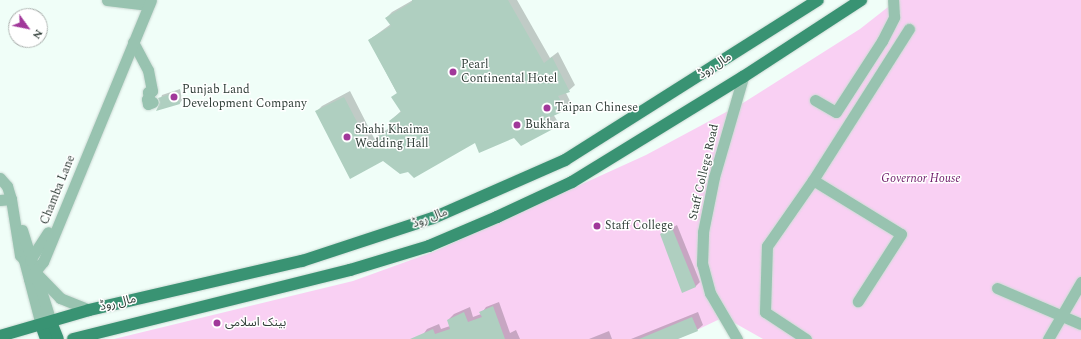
<!DOCTYPE html>
<html>
<head>
<meta charset="utf-8">
<style>
	body { margin:0 }
	#map { position:relative; width:1081px; height:339px; overflow:hidden; background:#f0fef8; font-family:Spectral,"Noto Sans Arabic",serif }
	div>[style] { position:absolute }
	.green>* { inset:0; background:#f9d0f3 }
	.shadow>* { inset:0; background:#0003 }
	.building>* { inset:0; background:#afcfc0 }
	.roads { filter:drop-shadow(0 0 1px #cddbd5) drop-shadow(0 0 1px #cddbd5) }
	.minor>* { height:11px; margin:-5.5px; padding:0 5.5px; transform-origin:5.5px; border-radius:5.5px; background:#98c3b0 }
	.major>* { height:12px; margin:-6px; padding:0 6px; transform-origin:6px; border-radius:6px; background:#399373 }
	.dots>* { width:11px; height:11px; translate:-50% -50%; box-sizing:border-box; border:2px solid #fff; border-radius:50% }
	span { translate:-50% -50%; white-space:nowrap; text-align:center; line-height:1.15; -webkit-text-stroke:3px #fff; paint-order:stroke }
	.poi-label { font-size:12px; color:#303e38 }
	.left { translate:0 -50%; text-align:left }
	.street-label { font-size:12px; color:#303e38 }
	.park-label { font-size:12px; color:#6d1a68; font-style:italic }
	.north { position:absolute; left:8px; top:8px; width:40px; height:40px; box-sizing:border-box; background:#fff; border:1px solid #acb2af; border-radius:50%; rotate:123deg; font-size:11px; font-weight:700; line-height:16px; text-align:center; color:#303e38 }
	.north::after { content:''; display:block; margin:auto; width:14px; height:18px; background:#a1389a; clip-path:polygon(50% 0,100% 100%,50% 72%,0 100%) }
</style>
</head>
<body>
<div id="map">
	<div class="green">
		<div style="clip-path:polygon(897px 0,1081px 0,1081px 339px,763px 339px,724px 317px,678px 339px,114px 339px,353px 281px,433px 252px,646px 155px,743px 103px,860px 29px)"></div>
	</div>
	<div class="shadow">
		<div style="clip-path:polygon(413px 0,517px 0,550px 58px,558px 52px,575px 85px,566px 93px,571px 103px,553px 114px,558px 122px,522px 145px,514px 137px,475px 142px,408px 171px,316px 112px,322px 106px,350px 91px,374px 138px,394px 125px,390px 121px,401px 111px,397px 93px,369px 40px,391px 24px,386px 18px,392px 12px)"></div>
		<div style="clip-path:polygon(180px 89px,182px 100px,180px 103px,157px 110px,162px 95px)"></div>
		<div style="clip-path:polygon(677px 225px,700px 282px,695px 287px,661px 234px)"></div>
		<div style="clip-path:polygon(499px 302px,510px 333px,516px 330px,520px 339px,420px 339px,427px 329px,439px 324px,441px 329px,450px 326px,448px 320px,454px 314px,470px 307px,473px 317px,481px 314px,486px 307px)"></div>
		<div style="clip-path:polygon(698px 312px,703px 325px,697px 330px,676px 339px,631px 339px)"></div>
		<div style="clip-path:polygon(609px 331px,612px 339px,589px 339px)"></div>
	</div>
	<div class="building">
		<div style="clip-path:polygon(412px 0,508px 0,544px 63px,552px 57px,570px 92px,558px 96px,566px 110px,547px 119px,553px 129px,521px 146px,514px 138px,479px 153px,475px 143px,414px 178px,408px 172px,400px 174px,383px 161px,350px 179px,315px 111px,344px 97px,368px 143px,394px 127px,389px 121px,401px 112px,391px 97px,397px 93px,368px 40px,391px 26px,385px 18px,412px 2px)"></div>
		<div style="clip-path:polygon(177px 92px,180px 104px,156px 111px,160px 103px,158px 98px)"></div>
		<div style="clip-path:polygon(672px 228px,696px 287px,682px 293px,660px 234px)"></div>
		<div style="clip-path:polygon(493px 306px,505px 339px,410px 339px,433px 329px,435px 334px,450px 329px,447px 320px,464px 312px,468px 322px,482px 317px,479px 312px)"></div>
		<div style="clip-path:polygon(692px 317px,698px 331px,678px 339px,639px 339px)"></div>
	</div>
	<div class="roads">
		<div class="minor">
			<div style="left:107px;top:0;width:42px;rotate:6.8deg"></div>
			<div style="left:133px;top:42px;width:32px;rotate:62deg"></div>
			<div style="left:148px;top:70px;width:21px;rotate:79deg"></div>
			<div style="left:152px;top:91px;width:4px;rotate:166deg"></div>
			<div style="left:148px;top:92px;width:6px;rotate:81deg"></div>
			<div style="left:149px;top:98px;width:2px;rotate:153deg"></div>
			<div style="left:147px;top:99px;width:5px;rotate:79deg"></div>
			<div style="left:148px;top:104px;width:5px;rotate:-22deg"></div>
			<div style="left:815px;top:100px;width:24px;rotate:30deg"></div>
			<div style="left:836px;top:112px;width:85px;rotate:-57.1deg"></div>
			<div style="left:882px;top:41px;width:27px;rotate:-63deg"></div>
			<div style="left:894px;top:17px;width:17px;rotate:-93deg"></div>
			<div style="left:0;top:178px;width:11px;rotate:49deg"></div>
			<div style="left:7px;top:186px;width:14px;rotate:73deg"></div>
			<div style="left:11px;top:199px;width:57px;rotate:80.9deg"></div>
			<div style="left:20px;top:255px;width:6px;rotate:51deg"></div>
			<div style="left:24px;top:260px;width:67px;rotate:75.3deg"></div>
			<div style="left:813px;top:180px;width:103px;rotate:31.5deg"></div>
			<div style="left:901px;top:234px;width:80px;rotate:122.7deg"></div>
			<div style="left:0;top:200px;width:11px;rotate:-5deg"></div>
			<div style="left:22px;top:230px;width:96px;rotate:72.5deg"></div>
			<div style="left:30px;top:260px;width:33px;rotate:-57deg"></div>
			<div style="left:36px;top:273px;width:35px;rotate:46deg"></div>
			<div style="left:60px;top:298px;width:31px;rotate:22deg"></div>
			<div style="left:29px;top:279px;width:22px;rotate:-51deg"></div>
			<div style="left:43px;top:262px;width:283px;rotate:-67.6deg"></div>
			<div style="left:997px;top:288px;width:91px;rotate:23.2deg"></div>
			<div style="left:737px;top:339px;width:53px;rotate:-120.4deg"></div>
			<div style="left:710px;top:293px;width:30px;rotate:-105deg"></div>
			<div style="left:702px;top:264px;width:32px;rotate:-88deg"></div>
			<div style="left:703px;top:232px;width:56px;rotate:-78.7deg"></div>
			<div style="left:714px;top:177px;width:104px;rotate:-73.8deg"></div>
			<div style="left:806px;top:339px;width:49px;rotate:-146.6deg"></div>
			<div style="left:765px;top:312px;width:66px;rotate:-88.3deg"></div>
			<div style="left:767px;top:246px;width:80px;rotate:-55.1deg"></div>
			<div style="left:813px;top:180px;width:179px;rotate:-57.6deg"></div>
			<div style="left:1048px;top:339px;width:66px;rotate:-59.9deg"></div>
		</div>
		<div class="major">
			<div style="left:51px;top:322px;width:18px;rotate:68deg"></div>
			<div style="left:41px;top:325px;width:15px;rotate:70deg"></div>
			<div style="left:0;top:336px;width:93px;rotate:-16.3deg"></div>
			<div style="left:89px;top:310px;width:219px;rotate:-13deg"></div>
			<div style="left:302px;top:261px;width:138px;rotate:-18.2deg"></div>
			<div style="left:433px;top:218px;width:144px;rotate:-23.7deg"></div>
			<div style="left:565px;top:160px;width:299px;rotate:-32.3deg"></div>
			<div style="left:73px;top:339px;width:285px;rotate:-14deg"></div>
			<div style="left:350px;top:270px;width:83px;rotate:-16.9deg"></div>
			<div style="left:429px;top:246px;width:74px;rotate:-23.1deg"></div>
			<div style="left:497px;top:217px;width:83px;rotate:-25deg"></div>
			<div style="left:572px;top:182px;width:201px;rotate:-31.6deg"></div>
			<div style="left:743px;top:77px;width:141px;rotate:-33.1deg"></div>
		</div>
	</div>
	<div class="dots">
		<div style="left:453px;top:72px;background:#a1389a"></div>
		<div style="left:174px;top:97px;background:#a1389a"></div>
		<div style="left:547px;top:108px;background:#a1389a"></div>
		<div style="left:517px;top:125px;background:#a1389a"></div>
		<div style="left:347px;top:137px;background:#a1389a"></div>
		<div style="left:597px;top:226px;background:#a1389a"></div>
		<div style="left:217px;top:323px;background:#a1389a"></div>
	</div>
	<div class="poi-label">
		<span class="left" style="left:461px;top:72px">Pearl<br>Continental Hotel</span>
		<span class="left" style="left:182px;top:97px">Punjab Land<br>Development Company</span>
		<span class="left" style="left:555px;top:108px">Taipan Chinese</span>
		<span class="left" style="left:525px;top:125px">Bukhara</span>
		<span class="left" style="left:355px;top:137px">Shahi Khaima<br>Wedding Hall</span>
		<span class="left" style="left:605px;top:226px">Staff College</span>
		<span class="left" style="left:225px;top:323px">بینک اسلامی</span>
	</div>
	<div class="street-label">
		<span style="left:715px;top:66px;rotate:-33deg">مال روڈ</span>
		<span style="left:704px;top:172px;rotate:-77deg">Staff College Road</span>
		<span style="left:58px;top:190px;rotate:-68deg">Chamba Lane</span>
		<span style="left:430px;top:218px;rotate:-21deg">مال روڈ</span>
		<span style="left:118px;top:303px;rotate:-13deg">مال روڈ</span>
	</div>
	<div class="park-label">
		<span style="left:921px;top:179px">Governor House</span>
	</div>
	<div class="north">N</div>
</div>
</body>
</html>
